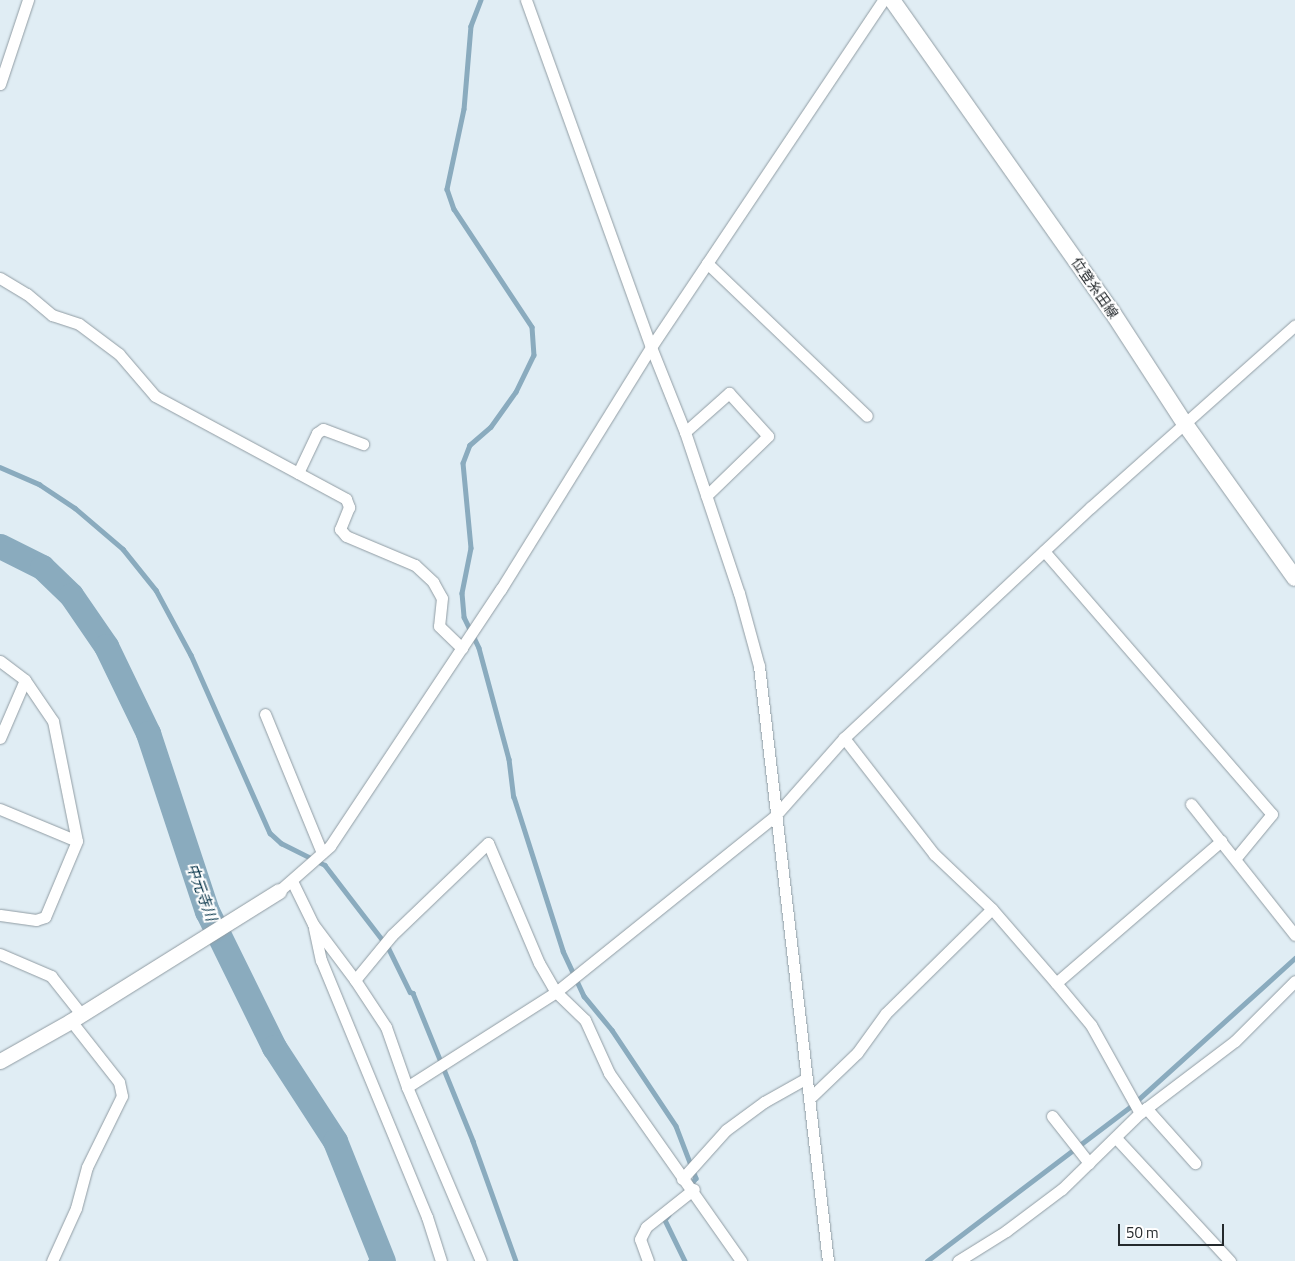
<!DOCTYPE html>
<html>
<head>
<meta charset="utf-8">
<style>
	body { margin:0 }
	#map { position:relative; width:1295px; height:1261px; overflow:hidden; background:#e0edf4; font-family:"Titillium Web","Noto Sans JP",sans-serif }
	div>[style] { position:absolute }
	.stream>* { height:4.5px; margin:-2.25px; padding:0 2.25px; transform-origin:2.25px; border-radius:2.25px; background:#8aabbe }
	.river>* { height:25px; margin:-12.5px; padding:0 12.5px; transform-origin:12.5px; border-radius:12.5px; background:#8aabbe }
	.roads { filter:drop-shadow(0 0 1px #909ca3) drop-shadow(0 0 1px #909ca3) }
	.minor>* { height:11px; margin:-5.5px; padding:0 5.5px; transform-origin:5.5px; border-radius:5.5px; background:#fff }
	.tertiary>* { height:15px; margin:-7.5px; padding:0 7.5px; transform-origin:7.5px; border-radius:7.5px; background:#fff }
	.secondary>* { height:16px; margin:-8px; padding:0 8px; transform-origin:8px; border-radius:8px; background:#fff }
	span { translate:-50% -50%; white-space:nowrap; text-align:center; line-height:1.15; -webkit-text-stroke:4px #fff; paint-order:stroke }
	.street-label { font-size:14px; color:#24292c }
	.water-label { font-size:15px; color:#033146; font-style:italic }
	.scale { position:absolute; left:1118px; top:1224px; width:106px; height:22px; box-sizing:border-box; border:2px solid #24292c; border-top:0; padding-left:6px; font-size:15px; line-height:18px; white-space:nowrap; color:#24292c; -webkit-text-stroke:4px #fff; paint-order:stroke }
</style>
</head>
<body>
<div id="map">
	<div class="stream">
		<div style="left:481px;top:0;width:28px;rotate:111deg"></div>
		<div style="left:471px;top:26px;width:83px;rotate:94.8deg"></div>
		<div style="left:464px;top:109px;width:82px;rotate:102deg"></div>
		<div style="left:447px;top:189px;width:21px;rotate:71deg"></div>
		<div style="left:454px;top:209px;width:141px;rotate:56.5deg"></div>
		<div style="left:532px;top:327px;width:28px;rotate:86deg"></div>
		<div style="left:534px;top:355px;width:41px;rotate:115.9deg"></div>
		<div style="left:516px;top:392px;width:43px;rotate:125.5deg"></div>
		<div style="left:491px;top:427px;width:28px;rotate:139deg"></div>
		<div style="left:470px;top:445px;width:19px;rotate:111deg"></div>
		<div style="left:463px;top:463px;width:85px;rotate:84.6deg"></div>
		<div style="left:471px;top:548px;width:46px;rotate:101.3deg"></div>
		<div style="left:462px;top:593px;width:24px;rotate:85deg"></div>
		<div style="left:464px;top:617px;width:34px;rotate:64deg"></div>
		<div style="left:479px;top:648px;width:115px;rotate:74.9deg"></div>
		<div style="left:509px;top:759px;width:38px;rotate:83deg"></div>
		<div style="left:514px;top:797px;width:162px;rotate:72.3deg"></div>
		<div style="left:563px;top:951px;width:50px;rotate:65deg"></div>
		<div style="left:584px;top:996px;width:44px;rotate:50.5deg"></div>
		<div style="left:612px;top:1030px;width:115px;rotate:56.3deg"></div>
		<div style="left:676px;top:1126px;width:56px;rotate:69deg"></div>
		<div style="left:696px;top:1178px;width:11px;rotate:124deg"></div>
		<div style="left:0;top:467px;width:43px;rotate:23.6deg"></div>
		<div style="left:39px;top:484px;width:43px;rotate:33.7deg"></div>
		<div style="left:75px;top:508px;width:63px;rotate:40.5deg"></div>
		<div style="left:123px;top:549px;width:53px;rotate:51.2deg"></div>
		<div style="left:156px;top:590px;width:74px;rotate:61.7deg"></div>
		<div style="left:191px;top:655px;width:195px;rotate:66.1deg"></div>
		<div style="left:270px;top:833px;width:15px;rotate:42deg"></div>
		<div style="left:281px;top:843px;width:49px;rotate:26.6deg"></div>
		<div style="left:325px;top:865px;width:103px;rotate:52.5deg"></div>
		<div style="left:388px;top:947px;width:50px;rotate:63.9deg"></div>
		<div style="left:410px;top:992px;width:3px;rotate:18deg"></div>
		<div style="left:413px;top:993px;width:160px;rotate:67.9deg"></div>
		<div style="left:473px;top:1141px;width:127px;rotate:70.3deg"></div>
		<div style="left:669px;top:1215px;width:6px;rotate:129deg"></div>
		<div style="left:665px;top:1220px;width:46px;rotate:64deg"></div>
		<div style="left:370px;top:1261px;width:14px;rotate:-36deg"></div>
		<div style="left:927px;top:1261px;width:255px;rotate:-37.2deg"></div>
		<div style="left:1130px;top:1107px;width:222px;rotate:-42.1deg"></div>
	</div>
	<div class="river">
		<div style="left:0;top:546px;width:47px;rotate:26.6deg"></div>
		<div style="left:42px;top:567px;width:40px;rotate:44deg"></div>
		<div style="left:71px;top:595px;width:62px;rotate:55.5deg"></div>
		<div style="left:106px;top:646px;width:97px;rotate:64.2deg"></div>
		<div style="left:148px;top:733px;width:188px;rotate:71.7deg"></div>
		<div style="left:207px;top:911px;width:152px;rotate:63.8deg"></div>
		<div style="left:274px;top:1047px;width:112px;rotate:57deg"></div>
		<div style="left:335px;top:1141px;width:129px;rotate:68.2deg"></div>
	</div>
	<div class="roads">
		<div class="minor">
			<div style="left:526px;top:0;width:369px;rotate:70.2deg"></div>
			<div style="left:651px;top:347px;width:92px;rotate:68.2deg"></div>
			<div style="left:685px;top:432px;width:170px;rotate:71.5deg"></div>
			<div style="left:739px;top:593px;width:76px;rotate:74.7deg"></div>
			<div style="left:759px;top:666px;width:599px;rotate:83.39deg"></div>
			<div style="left:0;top:84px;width:89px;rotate:-71.6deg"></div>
			<div style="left:707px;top:263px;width:221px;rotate:43.7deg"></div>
			<div style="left:0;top:278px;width:31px;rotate:31deg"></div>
			<div style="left:27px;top:294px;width:33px;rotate:40deg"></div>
			<div style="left:52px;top:315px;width:28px;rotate:18deg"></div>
			<div style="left:79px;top:324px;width:50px;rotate:36.9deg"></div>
			<div style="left:119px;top:354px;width:55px;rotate:49.4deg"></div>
			<div style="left:155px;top:396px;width:217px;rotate:28.3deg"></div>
			<div style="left:346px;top:499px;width:9px;rotate:69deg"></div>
			<div style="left:349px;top:507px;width:24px;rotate:112deg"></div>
			<div style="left:340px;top:529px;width:9px;rotate:49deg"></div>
			<div style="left:346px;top:536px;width:75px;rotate:22.8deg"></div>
			<div style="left:415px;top:565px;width:25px;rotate:43deg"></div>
			<div style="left:433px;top:582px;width:18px;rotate:61deg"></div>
			<div style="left:442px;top:598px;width:28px;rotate:96deg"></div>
			<div style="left:439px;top:626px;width:32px;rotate:44deg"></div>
			<div style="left:685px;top:432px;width:59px;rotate:-41.6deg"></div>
			<div style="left:729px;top:393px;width:58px;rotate:47.8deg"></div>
			<div style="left:768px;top:436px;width:86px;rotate:135.9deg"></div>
			<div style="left:298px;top:473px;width:44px;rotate:-64.6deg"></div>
			<div style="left:317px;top:433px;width:7px;rotate:-34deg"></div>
			<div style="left:323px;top:429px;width:43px;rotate:20.6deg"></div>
			<div style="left:1044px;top:551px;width:348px;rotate:49.1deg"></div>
			<div style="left:1272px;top:814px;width:58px;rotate:129.4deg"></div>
			<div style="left:0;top:661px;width:31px;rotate:37deg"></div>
			<div style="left:25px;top:680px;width:50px;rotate:55.7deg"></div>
			<div style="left:53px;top:721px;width:122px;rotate:78.7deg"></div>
			<div style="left:265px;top:714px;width:150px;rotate:67.7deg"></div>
			<div style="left:0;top:738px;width:63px;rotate:-66.7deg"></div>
			<div style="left:844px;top:738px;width:147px;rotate:52.2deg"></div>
			<div style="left:934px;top:854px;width:80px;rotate:43.5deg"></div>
			<div style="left:992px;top:909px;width:98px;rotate:49.1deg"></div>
			<div style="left:1191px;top:804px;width:167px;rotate:51.6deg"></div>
			<div style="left:0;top:809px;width:83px;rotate:22.6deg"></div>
			<div style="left:77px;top:841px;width:82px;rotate:112.8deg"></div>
			<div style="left:45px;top:917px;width:9px;rotate:162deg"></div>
			<div style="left:36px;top:920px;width:36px;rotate:-172deg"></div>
			<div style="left:292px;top:881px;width:48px;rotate:64deg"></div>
			<div style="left:313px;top:924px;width:70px;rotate:53.1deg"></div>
			<div style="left:355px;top:980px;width:56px;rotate:56.6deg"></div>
			<div style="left:386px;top:1027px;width:64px;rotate:70.7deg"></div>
			<div style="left:407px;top:1087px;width:189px;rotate:67deg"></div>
			<div style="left:279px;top:891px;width:68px;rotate:-41.4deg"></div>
			<div style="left:330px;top:846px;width:309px;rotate:-56.4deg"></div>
			<div style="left:501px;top:589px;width:285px;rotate:-58.2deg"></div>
			<div style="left:651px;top:347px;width:417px;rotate:-56.2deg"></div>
			<div style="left:314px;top:928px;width:33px;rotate:78deg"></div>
			<div style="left:321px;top:960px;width:278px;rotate:67.6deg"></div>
			<div style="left:427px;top:1217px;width:46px;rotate:72.3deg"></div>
			<div style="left:0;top:954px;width:56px;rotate:23.3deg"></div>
			<div style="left:51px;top:976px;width:48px;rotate:51.7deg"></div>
			<div style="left:355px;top:980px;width:58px;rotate:-50.6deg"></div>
			<div style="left:392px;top:935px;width:133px;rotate:-43.8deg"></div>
			<div style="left:488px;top:843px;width:130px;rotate:67deg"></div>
			<div style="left:539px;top:963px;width:34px;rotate:60deg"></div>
			<div style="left:556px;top:992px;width:40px;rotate:44deg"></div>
			<div style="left:585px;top:1020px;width:58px;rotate:65.6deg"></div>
			<div style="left:609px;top:1073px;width:230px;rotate:54.9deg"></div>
			<div style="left:407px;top:1087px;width:177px;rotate:-32.5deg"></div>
			<div style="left:556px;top:992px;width:281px;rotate:-38.8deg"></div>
			<div style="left:775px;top:816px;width:104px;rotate:-48.5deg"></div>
			<div style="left:844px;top:738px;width:338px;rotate:-43.1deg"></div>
			<div style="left:1091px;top:507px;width:273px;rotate:-41.7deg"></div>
			<div style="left:810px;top:1098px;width:65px;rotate:-43.8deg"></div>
			<div style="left:857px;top:1053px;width:49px;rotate:-54.1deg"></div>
			<div style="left:886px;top:1013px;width:148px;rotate:-44.5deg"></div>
			<div style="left:1146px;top:1108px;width:74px;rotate:48.3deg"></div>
			<div style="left:1140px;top:1113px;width:101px;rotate:-119.1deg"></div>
			<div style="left:1091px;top:1025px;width:55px;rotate:-129.8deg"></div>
			<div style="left:1056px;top:983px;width:218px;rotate:-40.7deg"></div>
			<div style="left:1052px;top:1116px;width:60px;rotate:51.8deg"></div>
			<div style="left:1116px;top:1138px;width:168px;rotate:47.2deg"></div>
			<div style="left:682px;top:1179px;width:66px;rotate:-48.1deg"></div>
			<div style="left:726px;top:1130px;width:47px;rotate:-36.4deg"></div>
			<div style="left:764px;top:1102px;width:47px;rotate:-29.3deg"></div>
			<div style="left:52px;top:1261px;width:58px;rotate:-65.6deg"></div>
			<div style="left:76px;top:1208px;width:42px;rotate:-75deg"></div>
			<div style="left:87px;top:1167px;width:79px;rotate:-63.8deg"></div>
			<div style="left:122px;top:1096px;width:14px;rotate:-102deg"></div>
			<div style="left:119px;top:1082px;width:78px;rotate:-128.2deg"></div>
			<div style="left:648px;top:1261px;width:23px;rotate:-110deg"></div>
			<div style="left:640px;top:1239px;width:13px;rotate:-63deg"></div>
			<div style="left:646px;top:1227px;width:61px;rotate:-38.4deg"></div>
			<div style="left:958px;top:1261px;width:57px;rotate:-32deg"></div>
			<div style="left:1006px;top:1231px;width:70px;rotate:-36.9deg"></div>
			<div style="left:1062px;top:1189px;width:109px;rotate:-44.3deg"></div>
			<div style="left:1140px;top:1113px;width:119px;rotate:-37.2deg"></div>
			<div style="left:1235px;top:1041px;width:85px;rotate:-45deg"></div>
		</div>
		<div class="tertiary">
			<div style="left:0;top:1061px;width:81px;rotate:-29.4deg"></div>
			<div style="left:71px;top:1021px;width:245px;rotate:-32deg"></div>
		</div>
		<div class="secondary">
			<div style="left:892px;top:0;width:380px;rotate:54.8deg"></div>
			<div style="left:1111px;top:310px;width:136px;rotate:57deg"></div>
			<div style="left:1185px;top:424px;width:189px;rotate:54.5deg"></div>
		</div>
	</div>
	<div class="street-label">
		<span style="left:1095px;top:288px;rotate:55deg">位登糸田線</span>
	</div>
	<div class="water-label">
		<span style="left:202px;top:892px;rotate:70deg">中元寺川</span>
	</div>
	<div class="scale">50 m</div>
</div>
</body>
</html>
